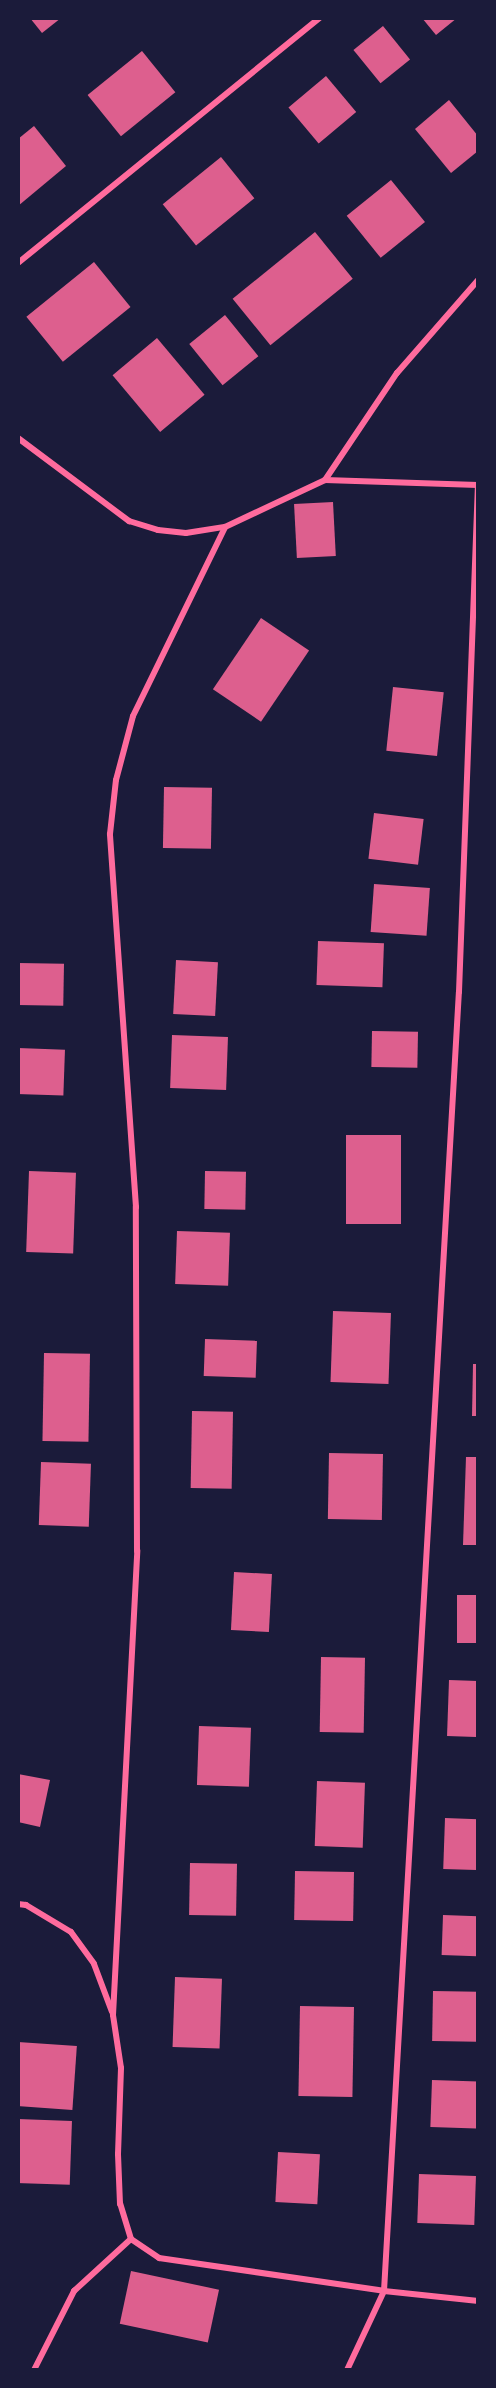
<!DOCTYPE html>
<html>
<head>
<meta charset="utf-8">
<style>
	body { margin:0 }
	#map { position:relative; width:496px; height:2388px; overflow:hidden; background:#1b1b3a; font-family:Merriweather,serif }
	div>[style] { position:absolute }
	.building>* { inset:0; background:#dd5f8e; transform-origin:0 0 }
	.minor>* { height:6px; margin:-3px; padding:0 3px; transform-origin:3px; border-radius:3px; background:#ff6b9d }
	span { translate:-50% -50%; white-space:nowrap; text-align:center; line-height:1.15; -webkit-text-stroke:4.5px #1b1b3a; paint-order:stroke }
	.frame { position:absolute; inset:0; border:20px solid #1b1b3a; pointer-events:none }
</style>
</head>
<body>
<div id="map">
	<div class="building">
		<div style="clip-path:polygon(30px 18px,61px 18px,42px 33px)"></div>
		<div style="clip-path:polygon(422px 18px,457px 18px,436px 35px)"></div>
		<div style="left:383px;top:26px;width:43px;height:38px;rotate:51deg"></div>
		<div style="left:142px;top:51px;width:53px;height:70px;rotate:51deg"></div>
		<div style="left:326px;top:76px;width:47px;height:49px;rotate:50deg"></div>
		<div style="clip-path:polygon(449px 100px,478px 136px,478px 151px,451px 173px,415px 129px)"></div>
		<div style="clip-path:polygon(34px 126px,66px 166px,18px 206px,18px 139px)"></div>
		<div style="left:221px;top:157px;width:53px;height:75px;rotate:51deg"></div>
		<div style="left:391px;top:180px;width:54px;height:57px;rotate:51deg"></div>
		<div style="left:315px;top:232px;width:60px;height:106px;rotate:51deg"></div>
		<div style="left:94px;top:262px;width:58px;height:87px;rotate:51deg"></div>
		<div style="left:225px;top:315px;width:53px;height:46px;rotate:51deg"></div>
		<div style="left:157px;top:338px;width:74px;height:58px;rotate:50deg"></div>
		<div style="left:333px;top:502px;width:54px;height:39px;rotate:87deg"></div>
		<div style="left:261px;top:618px;width:58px;height:86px;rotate:34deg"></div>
		<div style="left:393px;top:687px;width:51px;height:64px;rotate:6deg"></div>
		<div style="left:164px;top:787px;width:48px;height:61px;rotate:1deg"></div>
		<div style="left:374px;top:813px;width:50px;height:46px;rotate:7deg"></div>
		<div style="left:374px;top:884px;width:56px;height:48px;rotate:4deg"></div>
		<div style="left:318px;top:941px;width:66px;height:44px;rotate:2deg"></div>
		<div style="left:176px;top:960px;width:42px;height:54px;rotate:3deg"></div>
		<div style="left:18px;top:963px;width:46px;height:42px;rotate:1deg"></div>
		<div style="left:372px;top:1031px;width:46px;height:36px;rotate:1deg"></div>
		<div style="left:172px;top:1035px;width:56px;height:53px;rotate:2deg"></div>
		<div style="left:18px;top:1048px;width:47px;height:46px;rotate:2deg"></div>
		<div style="left:346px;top:1135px;width:55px;height:89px"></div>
		<div style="left:29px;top:1171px;width:47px;height:81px;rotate:2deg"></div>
		<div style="left:205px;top:1171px;width:41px;height:38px;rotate:1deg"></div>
		<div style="left:177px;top:1231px;width:53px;height:53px;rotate:2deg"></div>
		<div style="left:333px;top:1311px;width:58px;height:71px;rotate:2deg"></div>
		<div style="left:205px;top:1339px;width:52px;height:37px;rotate:2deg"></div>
		<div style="left:44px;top:1353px;width:46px;height:88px;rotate:1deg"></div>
		<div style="clip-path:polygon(473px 1364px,478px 1364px,478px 1416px,472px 1416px)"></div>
		<div style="left:192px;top:1411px;width:41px;height:77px;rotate:1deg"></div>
		<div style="left:329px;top:1453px;width:54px;height:66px;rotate:1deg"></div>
		<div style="clip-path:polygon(466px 1457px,478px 1457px,478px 1545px,463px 1545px)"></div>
		<div style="left:41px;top:1462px;width:50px;height:63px;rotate:2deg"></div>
		<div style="left:234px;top:1572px;width:38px;height:58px;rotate:3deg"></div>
		<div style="left:457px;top:1595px;width:21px;height:48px"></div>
		<div style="left:321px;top:1657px;width:44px;height:75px;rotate:1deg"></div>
		<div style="left:449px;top:1680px;width:29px;height:56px;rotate:2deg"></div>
		<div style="left:199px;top:1726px;width:52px;height:59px;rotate:2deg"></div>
		<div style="clip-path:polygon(18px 1774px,50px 1780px,40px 1827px,18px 1822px)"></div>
		<div style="left:317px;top:1781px;width:48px;height:65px;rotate:2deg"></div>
		<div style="left:445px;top:1818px;width:33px;height:51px;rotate:2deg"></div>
		<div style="left:190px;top:1863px;width:47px;height:52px;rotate:1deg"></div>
		<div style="left:295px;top:1871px;width:59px;height:49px;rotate:1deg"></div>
		<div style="left:443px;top:1915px;width:35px;height:40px;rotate:2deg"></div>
		<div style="left:175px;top:1977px;width:47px;height:70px;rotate:2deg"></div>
		<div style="left:433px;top:1991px;width:45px;height:50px;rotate:1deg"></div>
		<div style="left:300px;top:2006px;width:54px;height:90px;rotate:1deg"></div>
		<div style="left:18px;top:2042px;width:59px;height:64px;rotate:4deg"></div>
		<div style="left:432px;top:2080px;width:46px;height:47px;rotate:2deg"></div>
		<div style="left:18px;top:2119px;width:54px;height:64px;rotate:2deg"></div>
		<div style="left:278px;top:2152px;width:42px;height:50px;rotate:3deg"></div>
		<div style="left:419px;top:2174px;width:57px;height:49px;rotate:2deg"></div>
		<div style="left:131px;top:2271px;width:90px;height:54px;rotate:12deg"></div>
	</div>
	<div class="minor">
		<div style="left:18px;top:263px;width:389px;rotate:-39.1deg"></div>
		<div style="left:18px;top:438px;width:139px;rotate:36.8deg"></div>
		<div style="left:129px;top:521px;width:30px;rotate:17deg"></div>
		<div style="left:158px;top:530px;width:28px;rotate:6deg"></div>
		<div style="left:186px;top:533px;width:39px;rotate:-9deg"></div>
		<div style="left:225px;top:527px;width:110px;rotate:-25.2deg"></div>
		<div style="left:325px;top:480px;width:153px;rotate:1.9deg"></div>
		<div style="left:325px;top:480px;width:129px;rotate:-56.1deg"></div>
		<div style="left:397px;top:373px;width:123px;rotate:-48.9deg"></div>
		<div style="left:18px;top:1904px;width:8px;rotate:7deg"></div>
		<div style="left:26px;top:1905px;width:52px;rotate:31deg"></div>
		<div style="left:71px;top:1932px;width:39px;rotate:54deg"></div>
		<div style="left:94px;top:1964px;width:51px;rotate:69.4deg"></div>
		<div style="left:131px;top:2239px;width:34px;rotate:34deg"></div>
		<div style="left:159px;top:2258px;width:227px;rotate:8.3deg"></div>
		<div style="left:384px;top:2291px;width:95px;rotate:6.1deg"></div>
		<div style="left:34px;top:2370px;width:89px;rotate:-63.1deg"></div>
		<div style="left:74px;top:2291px;width:77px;rotate:-42.4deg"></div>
		<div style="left:131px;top:2239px;width:37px;rotate:-107deg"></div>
		<div style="left:120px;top:2204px;width:50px;rotate:-92.3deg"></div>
		<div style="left:118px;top:2154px;width:86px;rotate:-88deg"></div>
		<div style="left:121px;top:2068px;width:54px;rotate:-98.6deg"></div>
		<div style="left:113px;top:2015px;width:465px;rotate:-87deg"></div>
		<div style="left:137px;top:1551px;width:344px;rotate:-90.2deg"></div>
		<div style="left:136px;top:1207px;width:374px;rotate:-94deg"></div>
		<div style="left:110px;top:834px;width:54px;rotate:-83.7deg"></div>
		<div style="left:116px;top:780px;width:66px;rotate:-75.1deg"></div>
		<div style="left:133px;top:716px;width:210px;rotate:-64deg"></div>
		<div style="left:347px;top:2370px;width:87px;rotate:-64.9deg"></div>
		<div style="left:384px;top:2291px;width:1301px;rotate:-86.7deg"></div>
		<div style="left:459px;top:992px;width:508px;rotate:-87.86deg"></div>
	</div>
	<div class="frame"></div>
</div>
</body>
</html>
